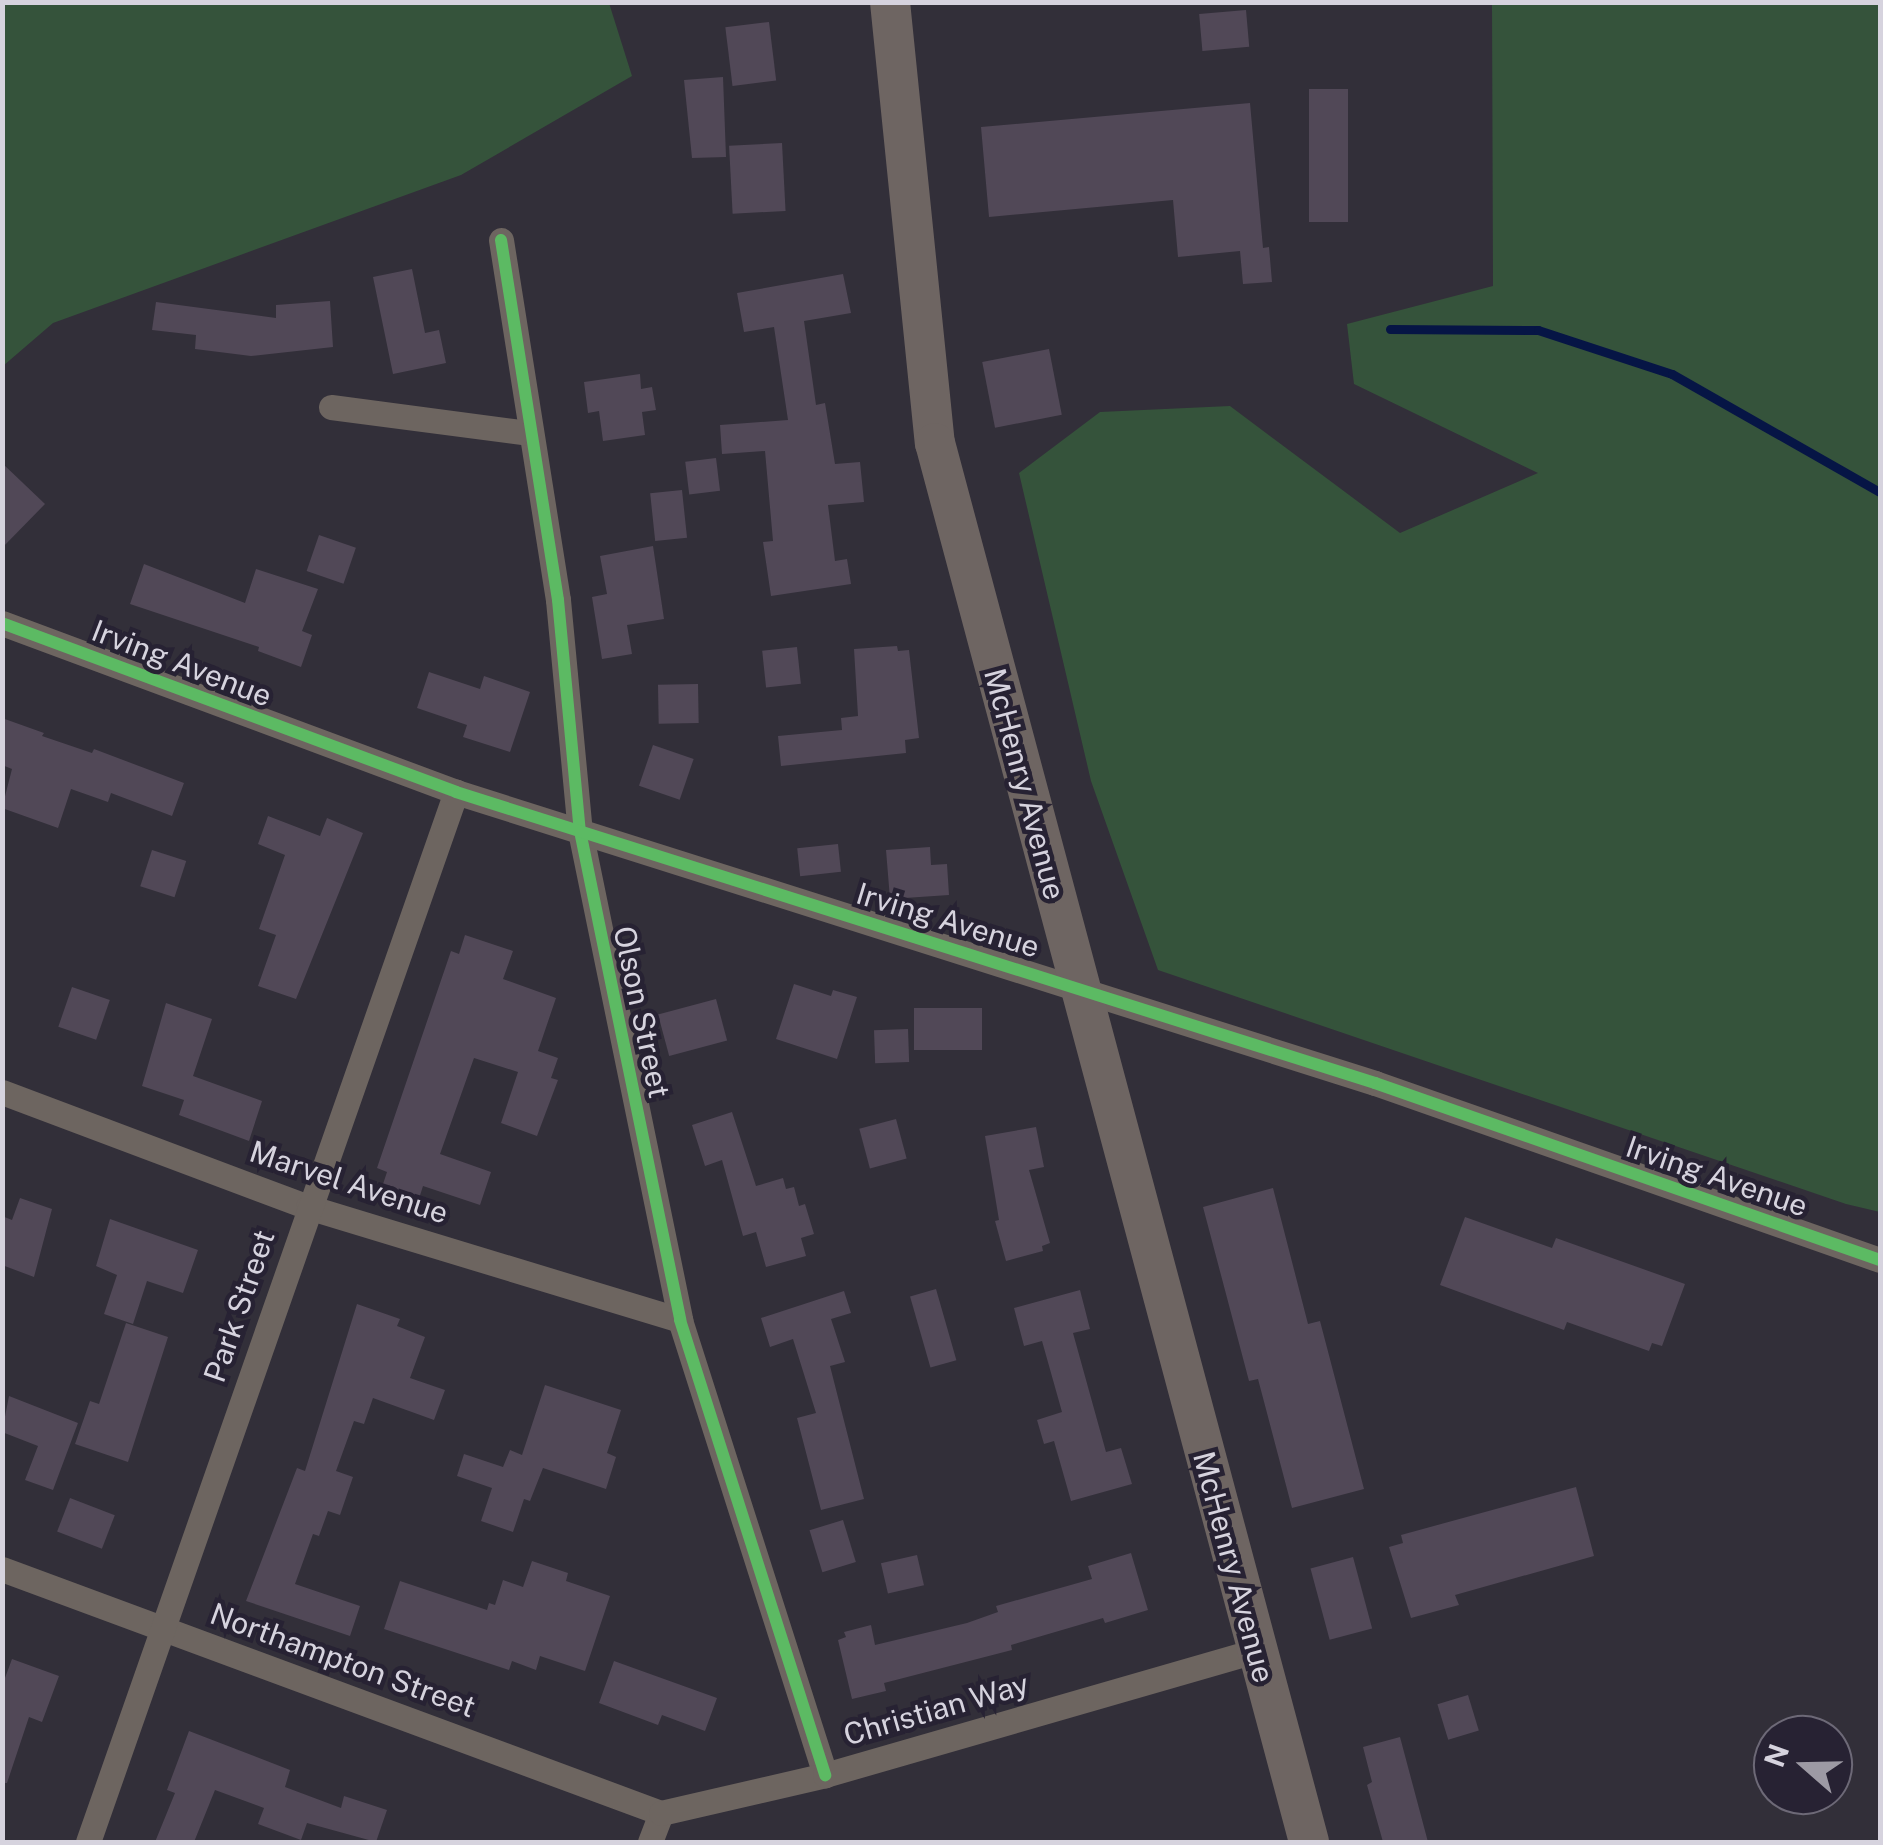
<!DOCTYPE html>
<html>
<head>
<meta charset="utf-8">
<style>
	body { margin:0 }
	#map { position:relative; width:1883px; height:1845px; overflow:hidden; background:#322f39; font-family:"Public Sans",sans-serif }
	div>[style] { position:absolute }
	.green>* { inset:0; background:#35533b }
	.stream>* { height:9px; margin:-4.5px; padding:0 4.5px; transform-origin:4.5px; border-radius:4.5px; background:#061545 }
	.building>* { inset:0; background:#514857; transform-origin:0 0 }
	.street>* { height:25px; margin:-12.5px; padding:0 12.5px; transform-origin:12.5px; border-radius:12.5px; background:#6d6560 }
	.primary>* { height:40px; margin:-20px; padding:0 20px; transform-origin:20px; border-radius:20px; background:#6e6562 }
	.cycleway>* { height:12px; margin:-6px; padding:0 6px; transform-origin:6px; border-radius:6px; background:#5cba63 }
	span { translate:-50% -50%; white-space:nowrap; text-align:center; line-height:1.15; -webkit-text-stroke:9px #272233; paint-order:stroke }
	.street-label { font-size:30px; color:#d6d3de }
	.frame { position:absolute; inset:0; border:5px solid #d6d3de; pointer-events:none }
	.north { position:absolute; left:1753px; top:1715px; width:100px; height:100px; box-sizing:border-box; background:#272233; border:2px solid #6d6977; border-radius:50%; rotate:290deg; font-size:28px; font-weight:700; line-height:40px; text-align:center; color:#d6d3de }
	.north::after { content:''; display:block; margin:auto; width:35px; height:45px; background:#9d9aa4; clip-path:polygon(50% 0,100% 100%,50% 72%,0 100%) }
</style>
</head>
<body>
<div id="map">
	<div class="green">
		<div style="clip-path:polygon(3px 2px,609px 3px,632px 76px,461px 175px,53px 323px,3px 366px)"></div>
		<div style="clip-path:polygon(1492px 3px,1880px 3px,1880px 1212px,1846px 1204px,1158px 970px,1091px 781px,1019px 473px,1100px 412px,1230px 406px,1400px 533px,1538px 473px,1354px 384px,1347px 324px,1493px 286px)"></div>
	</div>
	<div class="stream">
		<div style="left:1390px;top:329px;width:148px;rotate:0.4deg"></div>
		<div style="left:1538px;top:330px;width:141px;rotate:18.2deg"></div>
		<div style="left:1672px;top:374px;width:239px;rotate:29.6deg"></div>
	</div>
	<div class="building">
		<div style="left:1246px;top:10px;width:37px;height:47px;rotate:85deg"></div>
		<div style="left:769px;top:22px;width:59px;height:44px;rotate:83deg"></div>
		<div style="clip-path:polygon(723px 77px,726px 157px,692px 158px,684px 80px)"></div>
		<div style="left:1309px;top:89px;width:39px;height:133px"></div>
		<div style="clip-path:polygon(1250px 103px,1263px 248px,1269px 247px,1272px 282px,1243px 284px,1240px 251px,1178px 257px,1173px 200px,989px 217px,981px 127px)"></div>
		<div style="left:782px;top:143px;width:68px;height:53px;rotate:87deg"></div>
		<div style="clip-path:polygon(412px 269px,425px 333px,439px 330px,446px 363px,393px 374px,373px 277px)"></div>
		<div style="clip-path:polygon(843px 274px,851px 313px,804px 321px,816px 405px,825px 403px,835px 464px,860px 462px,864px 502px,828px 505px,835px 561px,847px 559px,851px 584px,771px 596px,763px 542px,773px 541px,765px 451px,722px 454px,720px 425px,788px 420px,774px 327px,744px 332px,737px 293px)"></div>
		<div style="clip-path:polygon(330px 301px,333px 347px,251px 356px,195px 349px,196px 335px,152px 330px,156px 302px,276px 318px,276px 305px)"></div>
		<div style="left:1049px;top:349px;width:67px;height:68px;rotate:79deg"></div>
		<div style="clip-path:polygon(640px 374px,641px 389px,652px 387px,656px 410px,642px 412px,645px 435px,603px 441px,599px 411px,588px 413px,584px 382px)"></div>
		<div style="left:716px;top:458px;width:33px;height:31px;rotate:83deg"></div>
		<div style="clip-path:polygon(2px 463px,45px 504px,2px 548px)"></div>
		<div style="left:682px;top:490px;width:48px;height:32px;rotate:84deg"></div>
		<div style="left:319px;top:535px;width:39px;height:38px;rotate:19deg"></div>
		<div style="clip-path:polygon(653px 546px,664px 619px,627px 625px,632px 654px,602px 659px,592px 597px,607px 594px,600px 556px)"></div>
		<div style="clip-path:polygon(144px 564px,245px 603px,256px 569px,318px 589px,302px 631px,312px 635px,301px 667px,258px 651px,259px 647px,130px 604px)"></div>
		<div style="clip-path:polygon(897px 646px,898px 651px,909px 650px,919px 738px,905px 740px,906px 753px,781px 766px,778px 736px,842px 730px,841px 718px,858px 716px,854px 649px)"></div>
		<div style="left:797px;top:647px;width:37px;height:35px;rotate:84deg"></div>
		<div style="clip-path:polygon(429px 672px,480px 689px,484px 676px,530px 692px,510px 752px,463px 737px,467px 725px,417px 708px)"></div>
		<div style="left:698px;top:684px;width:39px;height:40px;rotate:89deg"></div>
		<div style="clip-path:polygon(2px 718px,44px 733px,42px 736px,92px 753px,94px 749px,184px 783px,172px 816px,111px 793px,108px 802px,71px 789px,58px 828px,2px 808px,12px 769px,2px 765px)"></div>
		<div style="left:653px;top:745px;width:43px;height:43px;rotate:19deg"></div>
		<div style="clip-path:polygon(268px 816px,320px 836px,327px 818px,363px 833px,296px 999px,258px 986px,276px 935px,259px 929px,285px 855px,258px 844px)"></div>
		<div style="left:838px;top:844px;width:28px;height:41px;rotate:84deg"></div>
		<div style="clip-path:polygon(930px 847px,931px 865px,947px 864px,949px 895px,890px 899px,886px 850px)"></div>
		<div style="left:152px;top:850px;width:36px;height:38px;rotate:18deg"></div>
		<div style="clip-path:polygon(465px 935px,513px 951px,503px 979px,556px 998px,538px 1051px,558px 1058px,551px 1078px,558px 1080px,537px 1136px,501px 1123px,518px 1072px,474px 1058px,440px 1154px,491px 1172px,480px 1205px,423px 1186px,417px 1205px,380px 1193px,387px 1172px,377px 1168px,451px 951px,459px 954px)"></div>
		<div style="clip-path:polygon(794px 984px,831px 996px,833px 990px,857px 997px,837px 1059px,776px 1039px)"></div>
		<div style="left:72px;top:987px;width:40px;height:42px;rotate:19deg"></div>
		<div style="left:716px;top:999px;width:43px;height:60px;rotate:75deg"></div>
		<div style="clip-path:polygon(166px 1003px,212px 1019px,193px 1076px,262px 1101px,249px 1141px,179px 1115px,184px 1100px,142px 1086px)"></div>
		<div style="left:982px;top:1008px;width:42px;height:68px;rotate:90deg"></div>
		<div style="left:908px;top:1029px;width:33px;height:34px;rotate:88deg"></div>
		<div style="clip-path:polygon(732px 1112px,756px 1186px,783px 1178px,786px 1189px,794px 1187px,799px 1206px,805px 1204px,814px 1234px,801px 1238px,806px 1256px,766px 1267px,756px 1232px,743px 1236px,722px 1160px,705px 1166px,692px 1125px)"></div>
		<div style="left:896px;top:1119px;width:41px;height:38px;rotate:75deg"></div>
		<div style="clip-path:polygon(1036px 1127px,1044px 1167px,1029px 1170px,1050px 1243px,1042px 1246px,1043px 1251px,1006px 1261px,995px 1221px,999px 1220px,985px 1136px)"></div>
		<div style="clip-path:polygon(1273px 1188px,1308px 1324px,1320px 1321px,1364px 1489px,1292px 1508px,1258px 1379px,1249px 1381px,1203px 1207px)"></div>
		<div style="clip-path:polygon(20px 1198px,52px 1209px,34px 1277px,2px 1265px,2px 1216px,12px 1220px)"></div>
		<div style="clip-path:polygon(1465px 1217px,1552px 1248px,1556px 1238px,1685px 1284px,1662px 1346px,1652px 1343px,1649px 1351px,1567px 1322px,1564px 1330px,1440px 1285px)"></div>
		<div style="clip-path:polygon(110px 1219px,198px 1250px,183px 1293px,147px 1281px,133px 1324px,104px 1314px,117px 1275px,96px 1266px)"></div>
		<div style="left:936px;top:1289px;width:74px;height:27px;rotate:74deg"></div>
		<div style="clip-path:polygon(1080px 1290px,1090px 1329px,1073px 1333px,1106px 1452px,1121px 1448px,1132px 1484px,1071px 1501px,1054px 1441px,1044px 1444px,1037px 1420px,1062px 1412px,1042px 1341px,1024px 1346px,1014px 1308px)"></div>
		<div style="clip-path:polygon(844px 1291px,851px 1313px,831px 1319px,845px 1362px,830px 1366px,864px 1499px,821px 1510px,797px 1418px,816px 1413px,793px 1339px,770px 1347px,761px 1318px)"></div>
		<div style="clip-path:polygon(357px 1304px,400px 1319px,397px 1326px,425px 1337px,410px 1378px,445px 1390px,434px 1420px,373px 1398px,364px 1424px,354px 1421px,336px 1471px,353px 1477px,340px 1515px,328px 1511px,319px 1536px,313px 1534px,295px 1584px,360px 1606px,350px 1636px,246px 1601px,297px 1468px,305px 1471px)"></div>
		<div style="clip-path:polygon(126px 1323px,168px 1337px,128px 1462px,75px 1444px,90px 1401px,99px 1404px)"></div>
		<div style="clip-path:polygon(545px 1385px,621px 1410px,607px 1453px,616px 1457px,606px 1489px,543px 1468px,530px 1501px,524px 1499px,513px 1532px,481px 1521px,492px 1488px,457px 1476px,464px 1454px,503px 1467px,510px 1450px,522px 1455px)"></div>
		<div style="clip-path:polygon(9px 1396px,78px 1423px,53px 1490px,25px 1480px,38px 1446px,2px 1432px)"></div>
		<div style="clip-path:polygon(1576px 1487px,1594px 1556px,1455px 1595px,1459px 1605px,1411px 1618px,1389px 1547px,1403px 1543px,1401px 1535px)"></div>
		<div style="left:70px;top:1498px;width:48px;height:36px;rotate:21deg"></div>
		<div style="left:843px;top:1520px;width:44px;height:35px;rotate:73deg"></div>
		<div style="clip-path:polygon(1131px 1553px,1148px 1610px,1105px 1623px,1103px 1618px,1011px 1645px,1012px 1650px,884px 1683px,886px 1691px,852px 1699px,838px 1640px,846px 1637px,844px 1632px,871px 1625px,875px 1645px,967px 1623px,998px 1612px,996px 1606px,1092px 1579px,1088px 1566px)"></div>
		<div style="left:917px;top:1555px;width:31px;height:37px;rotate:77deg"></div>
		<div style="left:1353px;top:1557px;width:74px;height:44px;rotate:75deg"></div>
		<div style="clip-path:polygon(532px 1561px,568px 1573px,566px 1581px,610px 1596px,585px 1671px,540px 1656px,536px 1670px,512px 1661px,509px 1670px,384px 1629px,400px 1581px,487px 1610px,489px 1603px,495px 1605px,503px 1580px,523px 1587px)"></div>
		<div style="clip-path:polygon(12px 1659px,59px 1676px,42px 1722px,29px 1717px,7px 1783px,2px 1783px,2px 1686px)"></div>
		<div style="clip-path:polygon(614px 1661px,717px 1698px,705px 1731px,662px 1715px,658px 1725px,599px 1703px)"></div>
		<div style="left:1468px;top:1695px;width:37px;height:32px;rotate:73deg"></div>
		<div style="clip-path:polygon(189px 1731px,290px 1770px,285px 1787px,341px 1808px,344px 1796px,387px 1810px,376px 1842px,307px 1823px,301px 1840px,258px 1824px,264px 1808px,215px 1790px,194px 1842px,155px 1842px,175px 1793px,167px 1790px)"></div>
		<div style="clip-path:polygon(1400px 1737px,1428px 1842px,1383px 1842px,1367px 1785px,1372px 1782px,1363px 1747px)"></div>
	</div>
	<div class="street">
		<div style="left:501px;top:240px;width:364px;rotate:81deg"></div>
		<div style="left:558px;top:600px;width:232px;rotate:84.6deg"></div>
		<div style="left:580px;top:831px;width:499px;rotate:78.4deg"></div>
		<div style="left:680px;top:1320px;width:478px;rotate:72.3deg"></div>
		<div style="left:331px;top:407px;width:199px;rotate:7.5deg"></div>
		<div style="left:2px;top:623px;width:484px;rotate:20.4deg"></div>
		<div style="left:456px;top:792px;width:964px;rotate:17.57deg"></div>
		<div style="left:1375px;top:1083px;width:535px;rotate:19.32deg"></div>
		<div style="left:2px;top:1092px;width:327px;rotate:20.6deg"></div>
		<div style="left:308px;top:1207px;width:389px;rotate:16.9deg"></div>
		<div style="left:2px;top:1569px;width:703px;rotate:20.32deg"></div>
		<div style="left:88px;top:1842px;width:1113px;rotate:-70.69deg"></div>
		<div style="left:650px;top:1842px;width:31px;rotate:-69deg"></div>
		<div style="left:661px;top:1813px;width:168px;rotate:-13deg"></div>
		<div style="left:825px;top:1775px;width:450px;rotate:-16.1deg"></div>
	</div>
	<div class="primary">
		<div style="left:890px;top:2px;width:443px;rotate:84.2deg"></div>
		<div style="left:935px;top:443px;width:1448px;rotate:75.03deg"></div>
	</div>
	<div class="cycleway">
		<div style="left:501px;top:240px;width:364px;rotate:81deg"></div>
		<div style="left:558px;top:600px;width:232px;rotate:84.6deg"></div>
		<div style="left:580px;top:831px;width:499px;rotate:78.4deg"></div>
		<div style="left:680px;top:1320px;width:478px;rotate:72.3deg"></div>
		<div style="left:2px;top:623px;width:484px;rotate:20.4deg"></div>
		<div style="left:456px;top:792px;width:964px;rotate:17.57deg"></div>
		<div style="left:1375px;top:1083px;width:535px;rotate:19.32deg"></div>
	</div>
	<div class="street-label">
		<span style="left:182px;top:663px;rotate:21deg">Irving Avenue</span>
		<span style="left:1025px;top:784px;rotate:75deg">McHenry Avenue</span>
		<span style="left:948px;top:920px;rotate:17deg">Irving Avenue</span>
		<span style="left:642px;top:1012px;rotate:78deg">Olson Street</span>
		<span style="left:1717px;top:1176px;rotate:19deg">Irving Avenue</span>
		<span style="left:349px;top:1182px;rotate:18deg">Marvel Avenue</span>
		<span style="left:239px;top:1306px;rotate:-71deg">Park Street</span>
		<span style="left:1234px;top:1567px;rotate:75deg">McHenry Avenue</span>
		<span style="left:343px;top:1660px;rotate:20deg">Northampton Street</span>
		<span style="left:936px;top:1709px;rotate:-16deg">Christian Way</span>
	</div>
	<div class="frame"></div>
	<div class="north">N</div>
</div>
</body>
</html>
